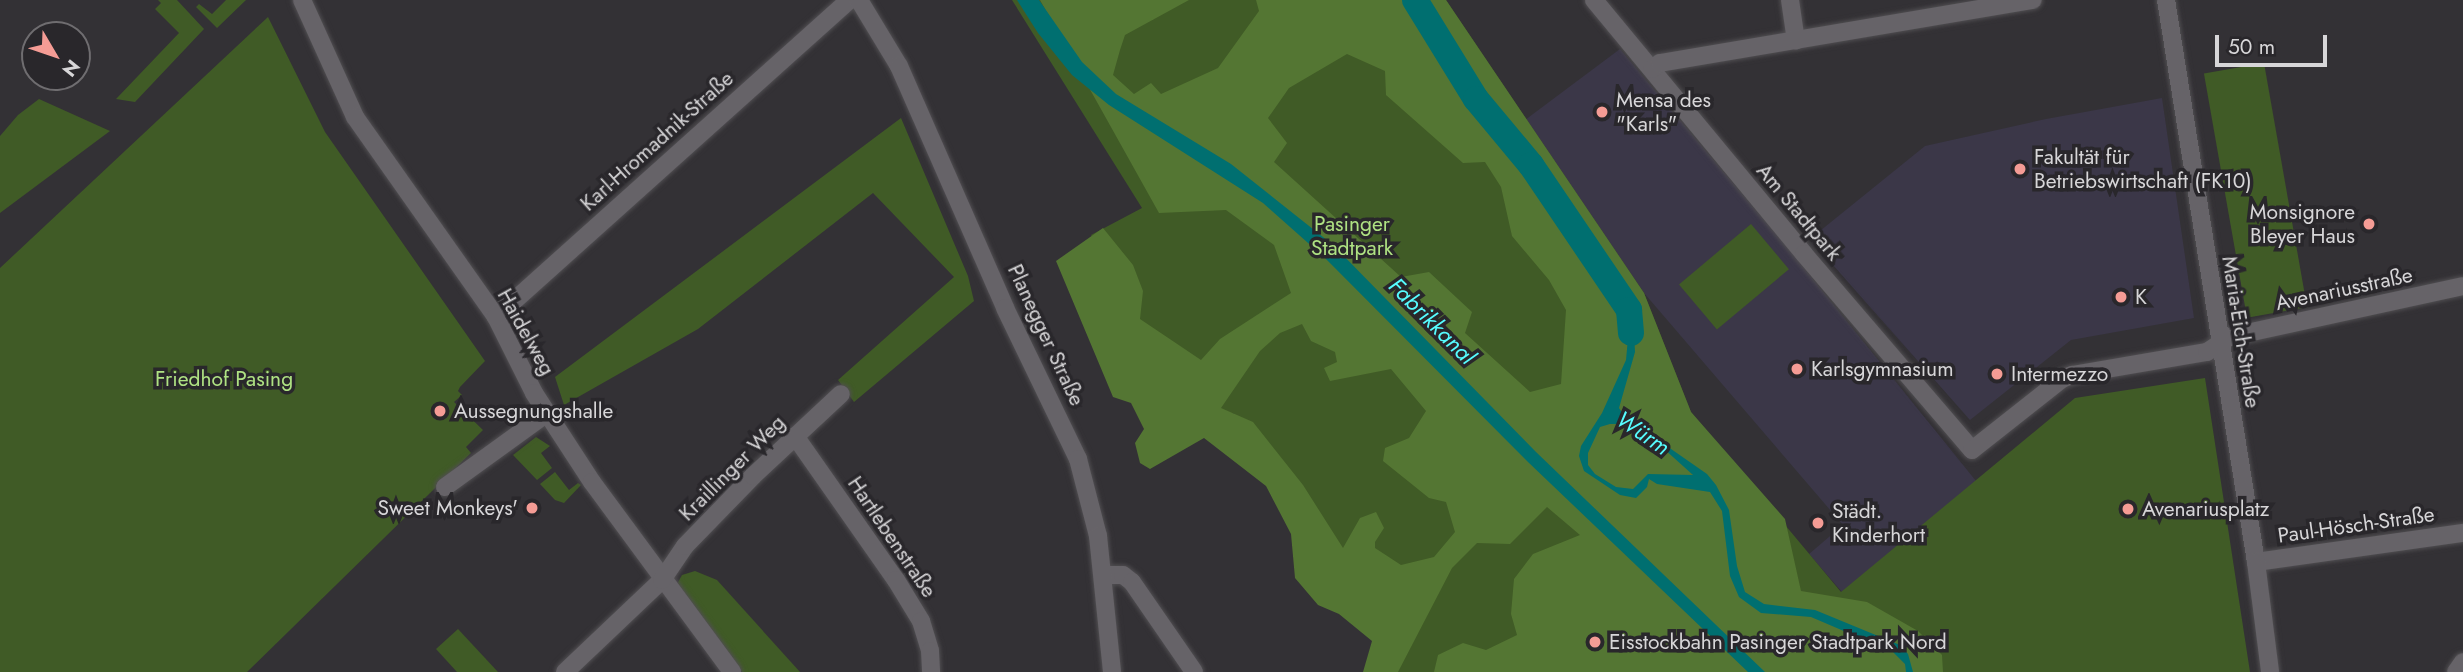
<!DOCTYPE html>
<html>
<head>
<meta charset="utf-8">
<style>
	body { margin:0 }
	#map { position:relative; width:2463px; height:672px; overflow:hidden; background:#333135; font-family:Jost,sans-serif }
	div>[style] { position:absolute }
	.education>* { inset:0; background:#3b3748 }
	.green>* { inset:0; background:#405b26; transform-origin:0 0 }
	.forest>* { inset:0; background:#547633 }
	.water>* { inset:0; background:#006f70 }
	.river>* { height:26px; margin:-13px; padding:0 13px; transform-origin:13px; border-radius:13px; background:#006f70 }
	.roads { filter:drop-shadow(0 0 2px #504e51) drop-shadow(0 0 2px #504e51) }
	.minor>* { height:18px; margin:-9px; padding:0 9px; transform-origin:9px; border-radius:9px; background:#666368 }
	.tertiary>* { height:18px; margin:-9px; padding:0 9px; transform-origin:9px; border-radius:9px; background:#666368 }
	.secondary>* { height:18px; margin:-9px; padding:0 9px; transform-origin:9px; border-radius:9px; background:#666368 }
	.dots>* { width:19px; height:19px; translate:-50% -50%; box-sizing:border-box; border:4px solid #29272b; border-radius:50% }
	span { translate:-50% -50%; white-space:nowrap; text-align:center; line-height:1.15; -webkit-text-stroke:7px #29272b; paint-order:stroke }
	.poi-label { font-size:21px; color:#d7d6d8 }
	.left { translate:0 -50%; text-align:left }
	.right { translate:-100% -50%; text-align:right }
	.street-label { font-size:21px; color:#d7d6d8 }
	.park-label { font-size:21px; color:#afe283 }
	.water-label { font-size:23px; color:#56fcff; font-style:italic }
	.north { position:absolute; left:21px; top:21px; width:70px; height:70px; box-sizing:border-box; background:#29272b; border:2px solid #6f6d70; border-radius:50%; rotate:129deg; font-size:19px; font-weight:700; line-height:28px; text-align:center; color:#d7d6d8 }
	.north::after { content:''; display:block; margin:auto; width:24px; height:32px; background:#f59c95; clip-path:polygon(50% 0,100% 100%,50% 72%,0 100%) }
	.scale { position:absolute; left:2215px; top:35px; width:112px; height:32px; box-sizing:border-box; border:4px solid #d7d6d8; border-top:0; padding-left:9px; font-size:21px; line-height:24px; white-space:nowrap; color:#d7d6d8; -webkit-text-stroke:5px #29272b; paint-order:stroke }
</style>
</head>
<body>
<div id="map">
	<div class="education">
		<div style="clip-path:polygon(1620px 49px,1791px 252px,1976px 481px,1842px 592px,1809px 554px,1843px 525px,1644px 293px,1525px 120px)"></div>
		<div style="clip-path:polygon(2162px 98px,2194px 318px,2071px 340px,1970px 420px,1810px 239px,1925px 146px,2046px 119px)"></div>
	</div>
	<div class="green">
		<div style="clip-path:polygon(158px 0,177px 0,204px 29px,135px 102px,116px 99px,179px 33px,155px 9px,161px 3px)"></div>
		<div style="clip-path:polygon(226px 0,246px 0,217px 28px,196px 7px,199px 4px,212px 14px)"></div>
		<div style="clip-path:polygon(1012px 0,1446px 0,1644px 293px,1691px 412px,1841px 592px,2075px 398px,2205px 378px,2250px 672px,1390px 672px,1394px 669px,1233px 413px,1179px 430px,1091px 235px,1142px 208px)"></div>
		<div style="clip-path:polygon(268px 17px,325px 132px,485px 361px,460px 387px,458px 391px,462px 395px,454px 402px,483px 430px,466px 447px,471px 453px,247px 672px,0 672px,0 268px)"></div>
		<div style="left:2264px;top:63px;width:248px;height:61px;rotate:80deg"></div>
		<div style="clip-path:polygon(39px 99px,110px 131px,0 213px,0 136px,18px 115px)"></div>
		<div style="clip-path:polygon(901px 118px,968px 276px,974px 301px,854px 402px,838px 380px,954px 277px,873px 193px,698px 329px,564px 405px,555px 377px)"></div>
		<div style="left:1751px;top:224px;width:59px;height:94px;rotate:50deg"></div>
		<div style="clip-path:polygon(536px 437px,550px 446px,541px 453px,552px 468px,537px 480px,513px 455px)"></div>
		<div style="clip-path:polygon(555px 472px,569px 490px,578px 483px,581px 485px,564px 503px,555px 500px,540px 484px)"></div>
		<div style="clip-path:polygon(695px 571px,717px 580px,800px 672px,742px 672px,677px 584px,682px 575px)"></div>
		<div style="clip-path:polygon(458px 629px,498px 672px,457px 672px,436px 649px)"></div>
	</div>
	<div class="forest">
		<div style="clip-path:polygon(evenodd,1040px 0,1189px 0,1125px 35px,1120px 50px,1113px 75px,1134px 94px,1151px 83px,1161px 94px,1218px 68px,1259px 11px,1256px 0,1446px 0,1644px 293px,1691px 412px,1785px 519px,1801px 591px,1867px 602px,1918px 631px,1942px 655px,1943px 672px,1434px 672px,1438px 655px,1463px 643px,1486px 650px,1517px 635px,1511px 614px,1514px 579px,1533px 554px,1580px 535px,1547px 507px,1510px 544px,1477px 543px,1452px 568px,1398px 672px,1363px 672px,1372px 641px,1339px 614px,1318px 605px,1295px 578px,1291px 534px,1266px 486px,1204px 438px,1150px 469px,1140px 463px,1135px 443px,1144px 429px,1131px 403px,1113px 397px,1056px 261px,1103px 228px,1133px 265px,1143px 291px,1140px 319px,1201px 360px,1220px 339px,1291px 293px,1274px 245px,1226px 210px,1159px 213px,1040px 0,1347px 54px,1385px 71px,1386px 95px,1463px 163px,1485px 162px,1501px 187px,1512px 236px,1549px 280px,1566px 310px,1561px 384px,1530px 392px,1465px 333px,1472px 312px,1429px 272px,1401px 277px,1274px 162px,1287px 143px,1268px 118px,1289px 88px,1347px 54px,1040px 0,1302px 324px,1311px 341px,1335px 352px,1337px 362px,1324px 368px,1330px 381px,1391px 369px,1426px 411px,1409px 438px,1385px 448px,1383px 461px,1429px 498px,1446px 502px,1455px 532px,1434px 557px,1401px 565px,1375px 548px,1375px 542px,1384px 528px,1376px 512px,1360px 518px,1343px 548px,1303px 485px,1253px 422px,1221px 408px,1260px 351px,1280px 333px,1302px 324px)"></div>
	</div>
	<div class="water">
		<div style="clip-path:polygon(1017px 0,1039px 0,1082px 62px,1116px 94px,1231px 164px,1333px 245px,1536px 452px,1765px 672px,1748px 672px,1528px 462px,1325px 258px,1263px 203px,1109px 105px,1072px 75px,1038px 33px)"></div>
		<div style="clip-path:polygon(evenodd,1627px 298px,1633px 311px,1635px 352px,1619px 408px,1625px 417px,1707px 474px,1716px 485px,1729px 510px,1737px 566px,1745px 592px,1764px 604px,1815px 610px,1900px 645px,1908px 654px,1913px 672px,1906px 672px,1905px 664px,1893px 652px,1811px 617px,1761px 613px,1739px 597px,1730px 576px,1722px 511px,1710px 492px,1657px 484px,1649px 479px,1647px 487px,1636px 498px,1620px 495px,1584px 471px,1579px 456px,1581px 446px,1602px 413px,1626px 360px,1629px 327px,1620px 303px,1627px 298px,1610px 424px,1622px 424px,1663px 448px,1693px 475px,1648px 474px,1633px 489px,1616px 487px,1595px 474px,1588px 465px,1588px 453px,1600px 427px,1610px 424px)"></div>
	</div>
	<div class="river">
		<div style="left:1415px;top:0;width:116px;rotate:58.4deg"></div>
		<div style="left:1476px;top:99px;width:86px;rotate:50.2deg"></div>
		<div style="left:1531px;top:165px;width:175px;rotate:55.9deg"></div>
		<div style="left:1629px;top:310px;width:23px;rotate:85deg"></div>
	</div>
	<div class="roads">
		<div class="minor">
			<div style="left:302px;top:0;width:128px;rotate:65.6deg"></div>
			<div style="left:355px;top:117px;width:245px;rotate:54.8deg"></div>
			<div style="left:496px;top:317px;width:85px;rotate:63.4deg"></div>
			<div style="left:534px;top:393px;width:106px;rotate:56.9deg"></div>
			<div style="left:592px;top:482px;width:236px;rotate:53.6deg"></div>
			<div style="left:1594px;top:0;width:330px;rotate:50.4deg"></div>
			<div style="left:1804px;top:254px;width:258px;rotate:49.4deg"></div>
			<div style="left:1972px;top:450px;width:115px;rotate:-38.3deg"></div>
			<div style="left:2062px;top:379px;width:11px;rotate:-22deg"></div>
			<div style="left:2072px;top:375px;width:137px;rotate:-9.7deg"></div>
			<div style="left:2207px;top:352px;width:27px;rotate:-34deg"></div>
			<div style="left:2229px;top:337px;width:239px;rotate:-12.3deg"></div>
			<div style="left:1790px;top:0;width:41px;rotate:81.7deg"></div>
			<div style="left:1652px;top:69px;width:10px;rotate:-37deg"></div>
			<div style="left:1660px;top:63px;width:378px;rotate:-9.6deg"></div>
			<div style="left:496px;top:317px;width:474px;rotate:-41.9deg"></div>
			<div style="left:795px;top:436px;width:176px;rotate:55deg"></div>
			<div style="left:896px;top:580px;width:48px;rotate:58.6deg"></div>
			<div style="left:921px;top:621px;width:31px;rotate:73deg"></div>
			<div style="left:930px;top:651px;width:21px;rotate:87deg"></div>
			<div style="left:445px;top:487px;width:125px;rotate:-35.9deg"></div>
			<div style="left:2256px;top:562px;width:209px;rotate:-8deg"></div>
			<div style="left:1105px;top:575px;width:18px"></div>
			<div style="left:1123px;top:575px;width:11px;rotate:38deg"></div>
			<div style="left:1132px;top:582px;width:109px;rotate:55.4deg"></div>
			<div style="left:565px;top:672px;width:134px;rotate:-43.5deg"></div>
			<div style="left:662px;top:580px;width:41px;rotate:-55.9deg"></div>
			<div style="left:685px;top:546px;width:98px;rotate:-45.8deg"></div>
			<div style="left:753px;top:476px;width:120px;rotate:-43deg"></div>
			<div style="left:2456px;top:672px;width:12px;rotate:-55deg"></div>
		</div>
		<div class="tertiary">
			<div style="left:2166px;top:0;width:569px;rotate:80.9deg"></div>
			<div style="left:2256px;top:562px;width:111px;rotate:82.7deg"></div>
		</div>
		<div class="secondary">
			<div style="left:859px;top:0;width:77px;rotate:58.8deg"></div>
			<div style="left:899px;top:66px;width:264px;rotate:66.3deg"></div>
			<div style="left:1005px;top:308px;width:168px;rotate:64.2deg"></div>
			<div style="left:1078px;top:459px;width:80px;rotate:75.4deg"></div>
			<div style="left:1098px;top:536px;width:137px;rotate:84.1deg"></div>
		</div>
	</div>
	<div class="dots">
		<div style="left:1602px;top:112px;background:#f59c95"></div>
		<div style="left:2020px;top:169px;background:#f59c95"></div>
		<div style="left:2369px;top:224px;background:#f59c95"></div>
		<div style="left:2121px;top:297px;background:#f59c95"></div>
		<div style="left:1797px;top:369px;background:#f59c95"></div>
		<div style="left:1997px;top:374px;background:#f59c95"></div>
		<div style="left:440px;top:411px;background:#f59c95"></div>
		<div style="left:532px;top:508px;background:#f59c95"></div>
		<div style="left:2128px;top:509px;background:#f59c95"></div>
		<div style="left:1818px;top:523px;background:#f59c95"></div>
		<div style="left:1595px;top:642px;background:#f59c95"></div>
	</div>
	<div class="poi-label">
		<span class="left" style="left:1616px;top:112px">Mensa des<br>"Karls"</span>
		<span class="left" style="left:2034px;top:169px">Fakultät für<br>Betriebswirtschaft (FK10)</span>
		<span class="right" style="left:2355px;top:224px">Monsignore<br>Bleyer Haus</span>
		<span class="left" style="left:2135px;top:297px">K</span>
		<span class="left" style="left:1811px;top:369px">Karlsgymnasium</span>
		<span class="left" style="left:2011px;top:374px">Intermezzo</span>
		<span class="left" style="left:454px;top:411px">Aussegnungshalle</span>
		<span class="right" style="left:518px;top:508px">Sweet Monkeys'</span>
		<span class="left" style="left:2142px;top:509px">Avenariusplatz</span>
		<span class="left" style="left:1832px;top:523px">Städt.<br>Kinderhort</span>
		<span class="left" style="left:1609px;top:642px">Eisstockbahn Pasinger Stadtpark Nord</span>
	</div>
	<div class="street-label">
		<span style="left:657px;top:141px;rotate:-42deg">Karl-Hromadnik-Straße</span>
		<span style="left:1799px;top:212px;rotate:50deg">Am Stadtpark</span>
		<span style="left:2344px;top:289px;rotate:-12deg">Avenariusstraße</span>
		<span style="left:526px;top:332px;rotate:61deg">Haidelweg</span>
		<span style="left:2241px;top:332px;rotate:81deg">Maria-Eich-Straße</span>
		<span style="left:1046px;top:335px;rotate:65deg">Planegger Straße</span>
		<span style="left:732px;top:468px;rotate:-45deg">Kraillinger Weg</span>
		<span style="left:2356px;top:525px;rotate:-8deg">Paul-Hösch-Straße</span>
		<span style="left:892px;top:537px;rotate:56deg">Hartlebenstraße</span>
	</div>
	<div class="park-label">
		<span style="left:1352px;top:236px">Pasinger<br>Stadtpark</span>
		<span style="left:224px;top:379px">Friedhof Pasing</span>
	</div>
	<div class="water-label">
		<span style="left:1432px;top:321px;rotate:45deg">Fabrikkanal</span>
		<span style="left:1643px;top:433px;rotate:34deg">Würm</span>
	</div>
	<div class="north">N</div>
	<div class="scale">50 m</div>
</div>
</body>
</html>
